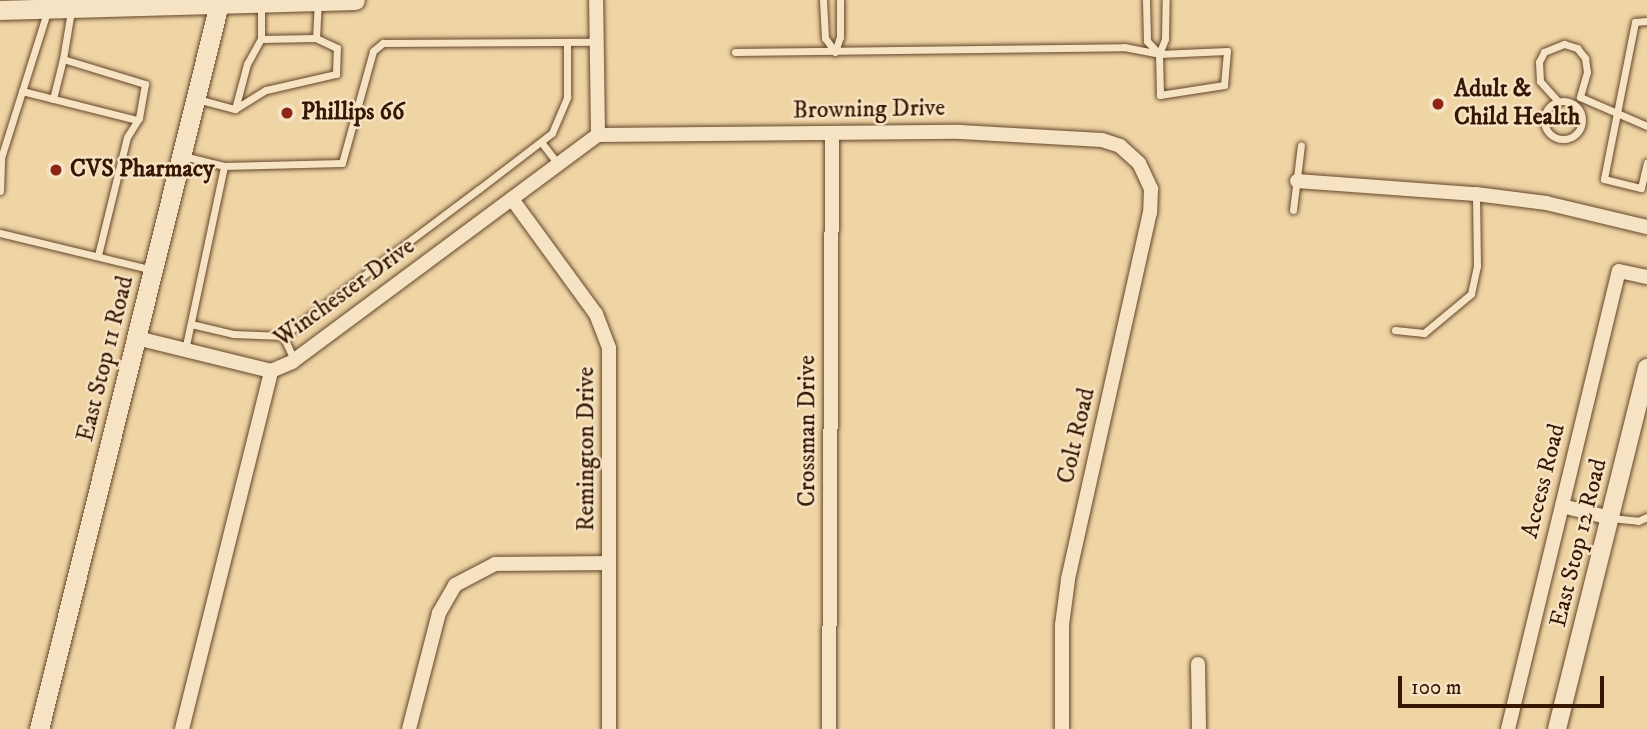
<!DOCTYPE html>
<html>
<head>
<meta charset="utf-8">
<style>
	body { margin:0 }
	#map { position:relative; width:1647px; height:729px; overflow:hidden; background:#efd4a4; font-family:"IM FELL DW Pica",serif }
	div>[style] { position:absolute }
	.roads { filter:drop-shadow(0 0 2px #64462b) drop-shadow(0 0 2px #64462b) }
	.service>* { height:7px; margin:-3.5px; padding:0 3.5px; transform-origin:3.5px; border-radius:3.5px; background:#f5e3c4 }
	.service>.ring { margin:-3.5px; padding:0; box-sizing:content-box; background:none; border:7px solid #f5e3c4; border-radius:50% }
	.minor>* { height:14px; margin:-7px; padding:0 7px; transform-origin:7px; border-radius:7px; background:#f5e3c4 }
	.tertiary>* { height:18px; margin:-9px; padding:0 9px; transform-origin:9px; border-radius:9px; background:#f5e3c4 }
	.secondary>* { height:19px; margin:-9.5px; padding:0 9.5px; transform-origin:9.5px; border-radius:9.5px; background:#f5e3c4 }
	.dots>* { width:19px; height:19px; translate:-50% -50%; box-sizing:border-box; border:4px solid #f5e3c4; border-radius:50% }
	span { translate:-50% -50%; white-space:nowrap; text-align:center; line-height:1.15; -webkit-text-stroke:5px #f5e3c4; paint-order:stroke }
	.poi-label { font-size:24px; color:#361703; font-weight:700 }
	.left { translate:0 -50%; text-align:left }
	.street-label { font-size:24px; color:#361703 }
	.scale { position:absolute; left:1398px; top:676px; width:206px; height:32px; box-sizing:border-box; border:4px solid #361703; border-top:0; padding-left:9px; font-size:21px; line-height:24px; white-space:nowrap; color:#361703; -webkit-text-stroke:5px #f5e3c4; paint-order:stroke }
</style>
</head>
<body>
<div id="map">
	<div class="roads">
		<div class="service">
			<div style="left:823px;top:0;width:38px;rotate:87deg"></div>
			<div style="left:825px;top:38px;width:17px;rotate:54deg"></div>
			<div style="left:1146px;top:0;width:41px;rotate:88.6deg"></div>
			<div style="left:1147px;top:41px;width:18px;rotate:47deg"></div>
			<div style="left:1159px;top:54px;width:16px;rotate:-68deg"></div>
			<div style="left:1165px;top:39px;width:39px;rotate:-89deg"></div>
			<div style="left:261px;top:4px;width:35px;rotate:90deg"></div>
			<div style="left:261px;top:39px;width:55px;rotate:-1deg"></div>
			<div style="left:316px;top:38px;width:37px;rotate:-87deg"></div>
			<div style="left:71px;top:11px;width:49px;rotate:99.5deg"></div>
			<div style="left:63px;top:59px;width:86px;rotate:17deg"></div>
			<div style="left:145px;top:84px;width:35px;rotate:100deg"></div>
			<div style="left:139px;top:118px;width:22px;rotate:122deg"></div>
			<div style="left:127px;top:137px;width:122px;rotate:103.8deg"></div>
			<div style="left:1647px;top:21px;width:12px;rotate:175deg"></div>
			<div style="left:1635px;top:22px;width:160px;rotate:101.2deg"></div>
			<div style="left:1604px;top:179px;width:38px;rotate:14deg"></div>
			<div style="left:1641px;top:188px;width:26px;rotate:-77deg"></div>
			<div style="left:735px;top:52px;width:389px;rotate:-0.7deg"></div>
			<div style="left:1124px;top:47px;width:36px;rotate:11deg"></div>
			<div style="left:1159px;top:54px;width:68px;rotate:-2.5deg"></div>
			<div style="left:1227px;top:51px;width:34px;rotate:95deg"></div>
			<div style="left:1224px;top:85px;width:65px;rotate:171.1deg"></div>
			<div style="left:1160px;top:95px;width:41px;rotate:-91.4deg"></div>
			<div style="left:835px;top:52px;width:16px;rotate:-72deg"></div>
			<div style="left:840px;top:37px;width:37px;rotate:-90deg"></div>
			<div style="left:22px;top:91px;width:119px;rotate:14.2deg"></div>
			<div style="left:53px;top:99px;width:41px;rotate:-76deg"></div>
			<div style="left:197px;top:99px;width:39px;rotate:15deg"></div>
			<div style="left:235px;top:109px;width:47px;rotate:-75.1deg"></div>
			<div style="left:247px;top:64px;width:29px;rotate:-61deg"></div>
			<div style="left:1556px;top:99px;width:24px;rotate:-132deg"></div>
			<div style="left:1540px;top:81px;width:19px;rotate:-93deg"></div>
			<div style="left:1539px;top:62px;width:11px;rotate:-63deg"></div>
			<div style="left:1544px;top:52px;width:22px;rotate:-22deg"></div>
			<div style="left:1564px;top:44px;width:14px;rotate:17deg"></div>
			<div style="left:1577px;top:48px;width:13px;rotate:51deg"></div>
			<div style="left:1585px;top:58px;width:14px;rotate:82deg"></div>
			<div style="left:1587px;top:72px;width:26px;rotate:106deg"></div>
			<div style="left:1580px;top:97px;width:73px;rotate:23.4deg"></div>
			<div class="ring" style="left:1544px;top:101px;width:31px;height:31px"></div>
			<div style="left:235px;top:109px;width:36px;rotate:-32deg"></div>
			<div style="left:266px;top:90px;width:72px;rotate:-12.9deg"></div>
			<div style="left:336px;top:74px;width:26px;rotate:-88deg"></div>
			<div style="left:337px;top:48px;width:23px;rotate:-155deg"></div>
			<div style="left:541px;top:142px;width:28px;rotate:52deg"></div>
			<div style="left:183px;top:156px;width:42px;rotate:13.7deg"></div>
			<div style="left:224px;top:166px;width:118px;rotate:-1.5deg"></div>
			<div style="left:342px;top:163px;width:116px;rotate:-74.5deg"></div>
			<div style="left:373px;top:51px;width:13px;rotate:-39deg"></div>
			<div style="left:383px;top:43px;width:214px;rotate:-0.3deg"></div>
			<div style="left:0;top:191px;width:33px;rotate:-88deg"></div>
			<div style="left:1px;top:158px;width:153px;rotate:-72.5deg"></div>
			<div style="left:1293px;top:210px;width:65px;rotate:-83deg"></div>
			<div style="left:0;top:233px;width:157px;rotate:13.6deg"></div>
			<div style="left:191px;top:324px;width:43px;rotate:13.4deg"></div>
			<div style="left:233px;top:334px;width:50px;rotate:2.3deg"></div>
			<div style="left:283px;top:336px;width:245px;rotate:-36.9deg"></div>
			<div style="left:479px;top:189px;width:92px;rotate:-37.5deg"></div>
			<div style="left:552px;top:133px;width:39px;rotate:-67deg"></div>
			<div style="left:567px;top:97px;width:54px;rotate:-90deg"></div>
			<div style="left:1395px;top:330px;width:29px;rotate:6deg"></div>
			<div style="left:1424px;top:333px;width:61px;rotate:-39.7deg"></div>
			<div style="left:1471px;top:294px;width:29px;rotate:-78deg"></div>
			<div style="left:1477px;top:266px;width:72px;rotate:-90.8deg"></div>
			<div style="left:283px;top:336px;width:26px;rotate:65deg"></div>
			<div style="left:185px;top:350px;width:188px;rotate:-78deg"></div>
			<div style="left:1611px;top:518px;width:27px;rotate:6deg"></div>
			<div style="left:1638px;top:521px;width:10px;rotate:-24deg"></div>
		</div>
		<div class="minor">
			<div style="left:598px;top:135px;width:362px;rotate:-0.5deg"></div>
			<div style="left:960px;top:132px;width:142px;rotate:3.2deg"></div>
			<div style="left:1102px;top:140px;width:19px;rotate:18deg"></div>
			<div style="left:1120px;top:146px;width:25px;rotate:42deg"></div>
			<div style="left:1139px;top:163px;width:29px;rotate:65deg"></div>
			<div style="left:1151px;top:189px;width:23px;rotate:92deg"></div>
			<div style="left:1150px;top:212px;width:377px;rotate:102.6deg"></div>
			<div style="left:1068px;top:580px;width:45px;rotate:97.6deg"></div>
			<div style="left:1062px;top:625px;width:104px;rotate:90deg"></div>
			<div style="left:1297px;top:181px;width:179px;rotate:4.2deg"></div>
			<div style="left:1476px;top:194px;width:71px;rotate:7.3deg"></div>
			<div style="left:1546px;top:203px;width:104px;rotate:13.4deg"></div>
			<div style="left:512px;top:199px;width:142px;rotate:53.9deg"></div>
			<div style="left:596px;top:314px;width:36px;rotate:69deg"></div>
			<div style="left:609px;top:348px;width:381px;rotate:90deg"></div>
			<div style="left:137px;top:338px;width:138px;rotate:13.8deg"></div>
			<div style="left:1562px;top:506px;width:50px;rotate:13.8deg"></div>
			<div style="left:1198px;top:664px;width:65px;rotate:89.1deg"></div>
			<div style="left:182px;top:729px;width:369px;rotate:-76deg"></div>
			<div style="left:271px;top:371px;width:23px;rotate:-23deg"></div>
			<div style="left:292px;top:362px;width:381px;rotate:-36.6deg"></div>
			<div style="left:598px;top:135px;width:135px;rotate:-90.8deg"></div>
			<div style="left:409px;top:729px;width:120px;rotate:-75.5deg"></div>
			<div style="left:439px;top:613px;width:32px;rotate:-60deg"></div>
			<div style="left:455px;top:585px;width:45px;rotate:-27.7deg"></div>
			<div style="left:495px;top:564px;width:114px;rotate:-0.5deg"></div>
			<div style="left:829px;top:729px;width:596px;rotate:-89.71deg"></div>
			<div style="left:1508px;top:729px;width:471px;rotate:-76.4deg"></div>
			<div style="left:1619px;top:271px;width:29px;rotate:12deg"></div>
		</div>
		<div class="tertiary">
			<div style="left:1557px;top:729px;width:372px;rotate:-76deg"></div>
		</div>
		<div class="secondary">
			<div style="left:0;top:10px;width:355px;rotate:-1.6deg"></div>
			<div style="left:39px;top:729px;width:751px;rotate:-76.06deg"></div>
		</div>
	</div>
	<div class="dots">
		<div style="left:1438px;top:104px;background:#8f2418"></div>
		<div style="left:287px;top:113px;background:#8f2418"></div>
		<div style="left:56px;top:170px;background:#8f2418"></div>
	</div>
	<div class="poi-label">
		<span class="left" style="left:1454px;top:104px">Adult &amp;<br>Child Health</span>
		<span class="left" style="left:301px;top:113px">Phillips 66</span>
		<span class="left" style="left:70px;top:170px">CVS Pharmacy</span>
	</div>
	<div class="street-label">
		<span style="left:869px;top:110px;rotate:-1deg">Browning Drive</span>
		<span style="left:345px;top:293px;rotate:-36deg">Winchester Drive</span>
		<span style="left:106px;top:359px;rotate:-76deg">East Stop 11 Road</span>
		<span style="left:808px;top:431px;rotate:-90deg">Crossman Drive</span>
		<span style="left:1077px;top:436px;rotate:-77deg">Colt Road</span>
		<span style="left:587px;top:449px;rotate:-90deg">Remington Drive</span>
		<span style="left:1544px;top:481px;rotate:-76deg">Access Road</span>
		<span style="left:1579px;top:543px;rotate:-76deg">East Stop 12 Road</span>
	</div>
	<div class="scale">100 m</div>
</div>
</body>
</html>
